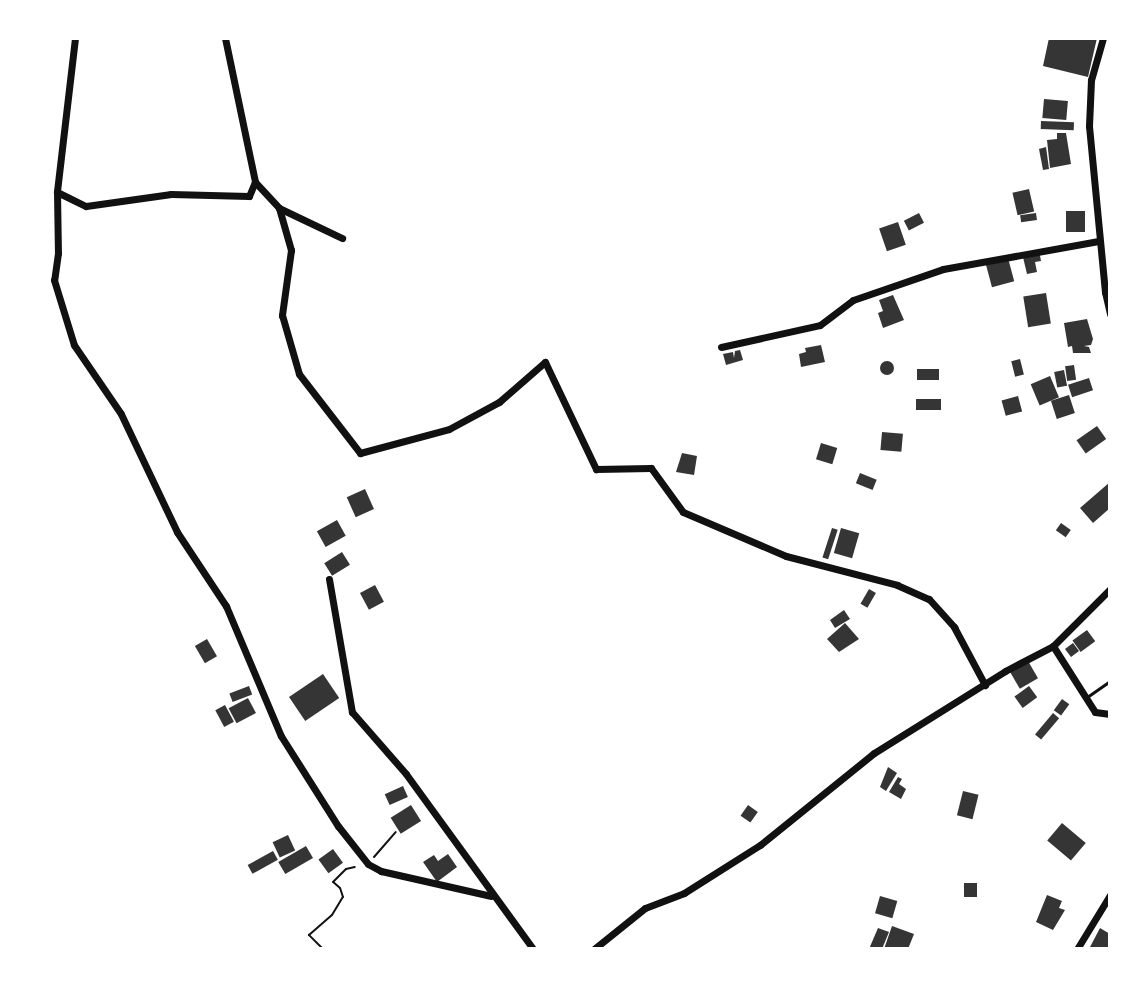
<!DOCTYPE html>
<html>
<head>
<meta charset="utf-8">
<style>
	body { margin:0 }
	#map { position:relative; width:1148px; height:987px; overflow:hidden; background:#fff; font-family:"Space Grotesk",sans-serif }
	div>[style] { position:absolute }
	.building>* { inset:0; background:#353535; transform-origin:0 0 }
	.round { border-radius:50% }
	.path>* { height:2px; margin:-1px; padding:0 1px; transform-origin:1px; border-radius:1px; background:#111 }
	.service>* { height:3px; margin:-1.5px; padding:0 1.5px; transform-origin:1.5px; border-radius:1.5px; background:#111 }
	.minor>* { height:7px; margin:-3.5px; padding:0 3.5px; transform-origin:3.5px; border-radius:3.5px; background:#111 }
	span { translate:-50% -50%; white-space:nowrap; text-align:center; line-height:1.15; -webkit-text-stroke:8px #fff; paint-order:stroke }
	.frame { position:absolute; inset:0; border:40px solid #fff; pointer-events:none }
</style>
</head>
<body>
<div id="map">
	<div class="building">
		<div style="clip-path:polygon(1049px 38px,1097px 38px,1088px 77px,1043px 66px)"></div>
		<div style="left:1044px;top:99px;width:24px;height:19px;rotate:5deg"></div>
		<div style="left:1041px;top:121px;width:33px;height:8px;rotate:2deg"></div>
		<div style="clip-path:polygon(1057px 133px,1066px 133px,1071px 164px,1050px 168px,1047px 140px,1057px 139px)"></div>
		<div style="clip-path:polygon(1046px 147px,1049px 169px,1043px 170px,1039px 149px)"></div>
		<div style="left:1029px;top:189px;width:23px;height:17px;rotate:77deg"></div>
		<div style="left:1066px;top:211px;width:19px;height:21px"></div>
		<div style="left:919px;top:213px;width:11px;height:17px;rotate:63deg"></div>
		<div style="left:1036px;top:213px;width:7px;height:16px;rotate:82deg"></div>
		<div style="left:898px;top:222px;width:24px;height:20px;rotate:71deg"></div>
		<div style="clip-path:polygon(1039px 250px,1041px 261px,1035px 262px,1037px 272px,1027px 274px,1022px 253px)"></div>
		<div style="left:1008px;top:258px;width:24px;height:23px;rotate:75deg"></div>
		<div style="left:1046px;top:293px;width:31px;height:23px;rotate:81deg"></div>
		<div style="clip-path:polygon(893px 295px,904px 320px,883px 328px,878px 313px,883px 311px,879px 300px)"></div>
		<div style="clip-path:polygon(1087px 319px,1093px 339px,1091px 345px,1084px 346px,1089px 347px,1091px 353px,1073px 353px,1072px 346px,1068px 347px,1064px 323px)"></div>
		<div style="clip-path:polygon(821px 345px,825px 362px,801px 367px,799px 354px,806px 352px,805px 348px)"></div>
		<div style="clip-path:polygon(740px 350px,743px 360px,726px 365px,723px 354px,733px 352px,734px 358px,735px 351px)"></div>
		<div style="left:1020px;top:359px;width:16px;height:9px;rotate:76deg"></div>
		<div class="round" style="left:880px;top:361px;width:14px;height:14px"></div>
		<div style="left:1074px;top:365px;width:15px;height:9px;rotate:82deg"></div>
		<div style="left:917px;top:369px;width:22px;height:11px"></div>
		<div style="left:1064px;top:370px;width:16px;height:10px;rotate:79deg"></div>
		<div style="left:1050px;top:376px;width:23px;height:21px;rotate:67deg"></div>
		<div style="left:1089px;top:378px;width:13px;height:22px;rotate:72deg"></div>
		<div style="left:1069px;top:395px;width:19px;height:19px;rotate:72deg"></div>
		<div style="left:1018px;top:396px;width:16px;height:17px;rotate:75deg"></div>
		<div style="left:916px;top:399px;width:25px;height:11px"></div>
		<div style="left:1097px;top:426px;width:16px;height:25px;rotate:55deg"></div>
		<div style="left:882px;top:432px;width:21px;height:18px;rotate:5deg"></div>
		<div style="left:821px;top:443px;width:17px;height:17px;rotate:17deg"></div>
		<div style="clip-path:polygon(682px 453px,697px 456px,694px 475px,676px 472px)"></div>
		<div style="left:860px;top:473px;width:18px;height:11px;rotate:22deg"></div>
		<div style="clip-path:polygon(1110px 482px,1110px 508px,1093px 523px,1080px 508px)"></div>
		<div style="left:365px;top:489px;width:22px;height:20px;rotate:66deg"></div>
		<div style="left:337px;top:520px;width:18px;height:23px;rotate:61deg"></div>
		<div style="left:1061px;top:523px;width:12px;height:9px;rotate:35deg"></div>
		<div style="left:832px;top:528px;width:6px;height:31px;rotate:18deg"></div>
		<div style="left:841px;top:528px;width:19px;height:26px;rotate:16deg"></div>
		<div style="left:342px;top:552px;width:15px;height:21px;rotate:58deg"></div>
		<div style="left:375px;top:585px;width:19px;height:17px;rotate:62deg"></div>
		<div style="left:869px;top:589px;width:8px;height:17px;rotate:30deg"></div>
		<div style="clip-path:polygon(844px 610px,850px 619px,835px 628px,830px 620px)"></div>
		<div style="clip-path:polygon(845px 623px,859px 639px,839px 652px,827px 639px)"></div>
		<div style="left:1087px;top:630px;width:14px;height:18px;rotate:54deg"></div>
		<div style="left:207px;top:639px;width:20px;height:14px;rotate:60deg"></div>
		<div style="left:1073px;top:643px;width:10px;height:10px;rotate:53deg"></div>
		<div style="left:1028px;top:661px;width:20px;height:21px;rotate:60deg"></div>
		<div style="left:323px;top:674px;width:29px;height:41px;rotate:56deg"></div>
		<div style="left:249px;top:686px;width:9px;height:21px;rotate:69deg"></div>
		<div style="left:1029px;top:686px;width:14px;height:18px;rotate:54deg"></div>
		<div style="left:248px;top:698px;width:17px;height:22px;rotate:62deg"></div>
		<div style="left:1062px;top:699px;width:9px;height:14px;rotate:36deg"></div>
		<div style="left:225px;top:705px;width:19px;height:11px;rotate:62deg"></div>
		<div style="left:1053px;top:713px;width:8px;height:28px;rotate:40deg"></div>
		<div style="clip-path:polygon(888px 767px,897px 773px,886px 791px,880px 787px)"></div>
		<div style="clip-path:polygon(898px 777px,902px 779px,899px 784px,906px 789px,901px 799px,889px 792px)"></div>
		<div style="left:403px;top:786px;width:12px;height:20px;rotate:66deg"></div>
		<div style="left:963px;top:791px;width:16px;height:25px;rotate:14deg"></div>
		<div style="left:411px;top:805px;width:19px;height:24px;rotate:58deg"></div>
		<div style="left:748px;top:805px;width:12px;height:13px;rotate:35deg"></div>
		<div style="left:1062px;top:823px;width:31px;height:23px;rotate:40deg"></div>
		<div style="left:288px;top:835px;width:17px;height:17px;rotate:65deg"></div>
		<div style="left:306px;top:846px;width:14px;height:32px;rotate:60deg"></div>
		<div style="left:333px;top:849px;width:17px;height:18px;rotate:54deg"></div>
		<div style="left:273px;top:851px;width:10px;height:29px;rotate:61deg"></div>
		<div style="clip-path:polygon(448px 854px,457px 867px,437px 882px,423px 862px,434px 855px,438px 861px)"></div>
		<div style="left:964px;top:883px;width:13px;height:14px"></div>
		<div style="clip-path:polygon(1047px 895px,1062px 901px,1059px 908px,1065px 910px,1053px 930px,1036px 922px)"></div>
		<div style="left:880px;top:896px;width:18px;height:18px;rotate:16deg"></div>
		<div style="clip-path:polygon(892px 926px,914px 934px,908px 949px,884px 949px)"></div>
		<div style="clip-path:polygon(878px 928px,889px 932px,882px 949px,869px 949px)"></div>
		<div style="clip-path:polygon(1100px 928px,1110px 934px,1110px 949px,1089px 949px)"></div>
	</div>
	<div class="path">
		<div style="left:374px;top:857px;width:33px;rotate:-49deg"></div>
		<div style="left:323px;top:949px;width:20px;rotate:-135deg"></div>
		<div style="left:309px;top:935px;width:30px;rotate:-41deg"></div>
		<div style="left:332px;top:915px;width:21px;rotate:-59deg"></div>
		<div style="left:343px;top:897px;width:9px;rotate:-108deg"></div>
		<div style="left:340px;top:888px;width:9px;rotate:-139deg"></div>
		<div style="left:333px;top:882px;width:18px;rotate:-45deg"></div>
		<div style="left:346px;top:869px;width:9px;rotate:-13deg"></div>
	</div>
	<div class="service">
		<div style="left:1087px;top:697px;width:28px;rotate:-35deg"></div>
	</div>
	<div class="minor">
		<div style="left:75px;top:38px;width:155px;rotate:96.7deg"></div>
		<div style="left:57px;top:192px;width:61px;rotate:89.1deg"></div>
		<div style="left:58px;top:253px;width:27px;rotate:98deg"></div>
		<div style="left:54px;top:280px;width:68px;rotate:72.9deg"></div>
		<div style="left:74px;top:345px;width:83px;rotate:55.7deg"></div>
		<div style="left:121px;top:414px;width:131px;rotate:64.6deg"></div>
		<div style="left:177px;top:532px;width:89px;rotate:56.5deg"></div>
		<div style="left:226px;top:606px;width:141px;rotate:67.1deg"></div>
		<div style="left:281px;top:736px;width:107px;rotate:57.7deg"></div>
		<div style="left:338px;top:826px;width:48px;rotate:51.7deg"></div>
		<div style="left:368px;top:864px;width:15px;rotate:28deg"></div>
		<div style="left:381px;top:871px;width:113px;rotate:12.8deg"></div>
		<div style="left:225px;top:38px;width:147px;rotate:78.2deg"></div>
		<div style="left:255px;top:182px;width:35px;rotate:47deg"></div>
		<div style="left:279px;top:208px;width:70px;rotate:25.5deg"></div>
		<div style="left:1103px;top:38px;width:44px;rotate:105.9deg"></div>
		<div style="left:1091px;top:80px;width:46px;rotate:92.5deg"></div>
		<div style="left:1089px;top:126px;width:167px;rotate:84.5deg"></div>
		<div style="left:1105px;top:292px;width:23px;rotate:77deg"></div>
		<div style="left:57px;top:192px;width:32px;rotate:26deg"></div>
		<div style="left:86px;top:206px;width:86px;rotate:-8deg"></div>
		<div style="left:171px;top:194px;width:78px;rotate:1.5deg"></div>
		<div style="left:249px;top:196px;width:15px;rotate:-67deg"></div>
		<div style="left:279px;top:208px;width:44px;rotate:74.1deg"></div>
		<div style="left:291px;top:250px;width:66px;rotate:97.9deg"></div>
		<div style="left:282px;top:315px;width:61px;rotate:73.9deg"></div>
		<div style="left:299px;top:374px;width:100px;rotate:52.3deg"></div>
		<div style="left:360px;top:453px;width:92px;rotate:-15.1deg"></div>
		<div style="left:449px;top:429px;width:57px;rotate:-28.4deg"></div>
		<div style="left:499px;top:402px;width:61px;rotate:-41deg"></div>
		<div style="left:545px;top:362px;width:119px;rotate:64.5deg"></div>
		<div style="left:596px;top:469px;width:55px;rotate:-1deg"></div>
		<div style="left:651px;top:468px;width:54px;rotate:54deg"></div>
		<div style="left:683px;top:512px;width:112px;rotate:23.1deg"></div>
		<div style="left:786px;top:556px;width:115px;rotate:14.6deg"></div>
		<div style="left:897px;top:585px;width:35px;rotate:24deg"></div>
		<div style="left:929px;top:599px;width:38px;rotate:48deg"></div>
		<div style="left:954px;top:627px;width:66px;rotate:61.9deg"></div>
		<div style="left:721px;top:347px;width:101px;rotate:-12.5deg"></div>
		<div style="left:820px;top:325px;width:41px;rotate:-37.1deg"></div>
		<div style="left:853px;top:300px;width:95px;rotate:-19deg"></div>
		<div style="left:943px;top:269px;width:158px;rotate:-10.2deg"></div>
		<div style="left:329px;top:579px;width:135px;rotate:80.2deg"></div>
		<div style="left:352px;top:712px;width:82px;rotate:48.9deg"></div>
		<div style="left:406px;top:774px;width:216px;rotate:54deg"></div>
		<div style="left:1053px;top:646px;width:78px;rotate:57.5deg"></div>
		<div style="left:1095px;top:712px;width:15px;rotate:8deg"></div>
		<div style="left:594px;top:949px;width:65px;rotate:-38.8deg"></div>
		<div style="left:645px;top:908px;width:42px;rotate:-21deg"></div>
		<div style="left:684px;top:893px;width:90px;rotate:-32.3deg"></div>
		<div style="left:760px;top:845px;width:146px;rotate:-38.9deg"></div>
		<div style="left:874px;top:753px;width:155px;rotate:-32deg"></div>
		<div style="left:1005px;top:671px;width:54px;rotate:-27.5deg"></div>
		<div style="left:1053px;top:646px;width:81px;rotate:-45deg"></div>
		<div style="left:1077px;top:949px;width:63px;rotate:-58.6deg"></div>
	</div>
	<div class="frame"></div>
</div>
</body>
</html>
